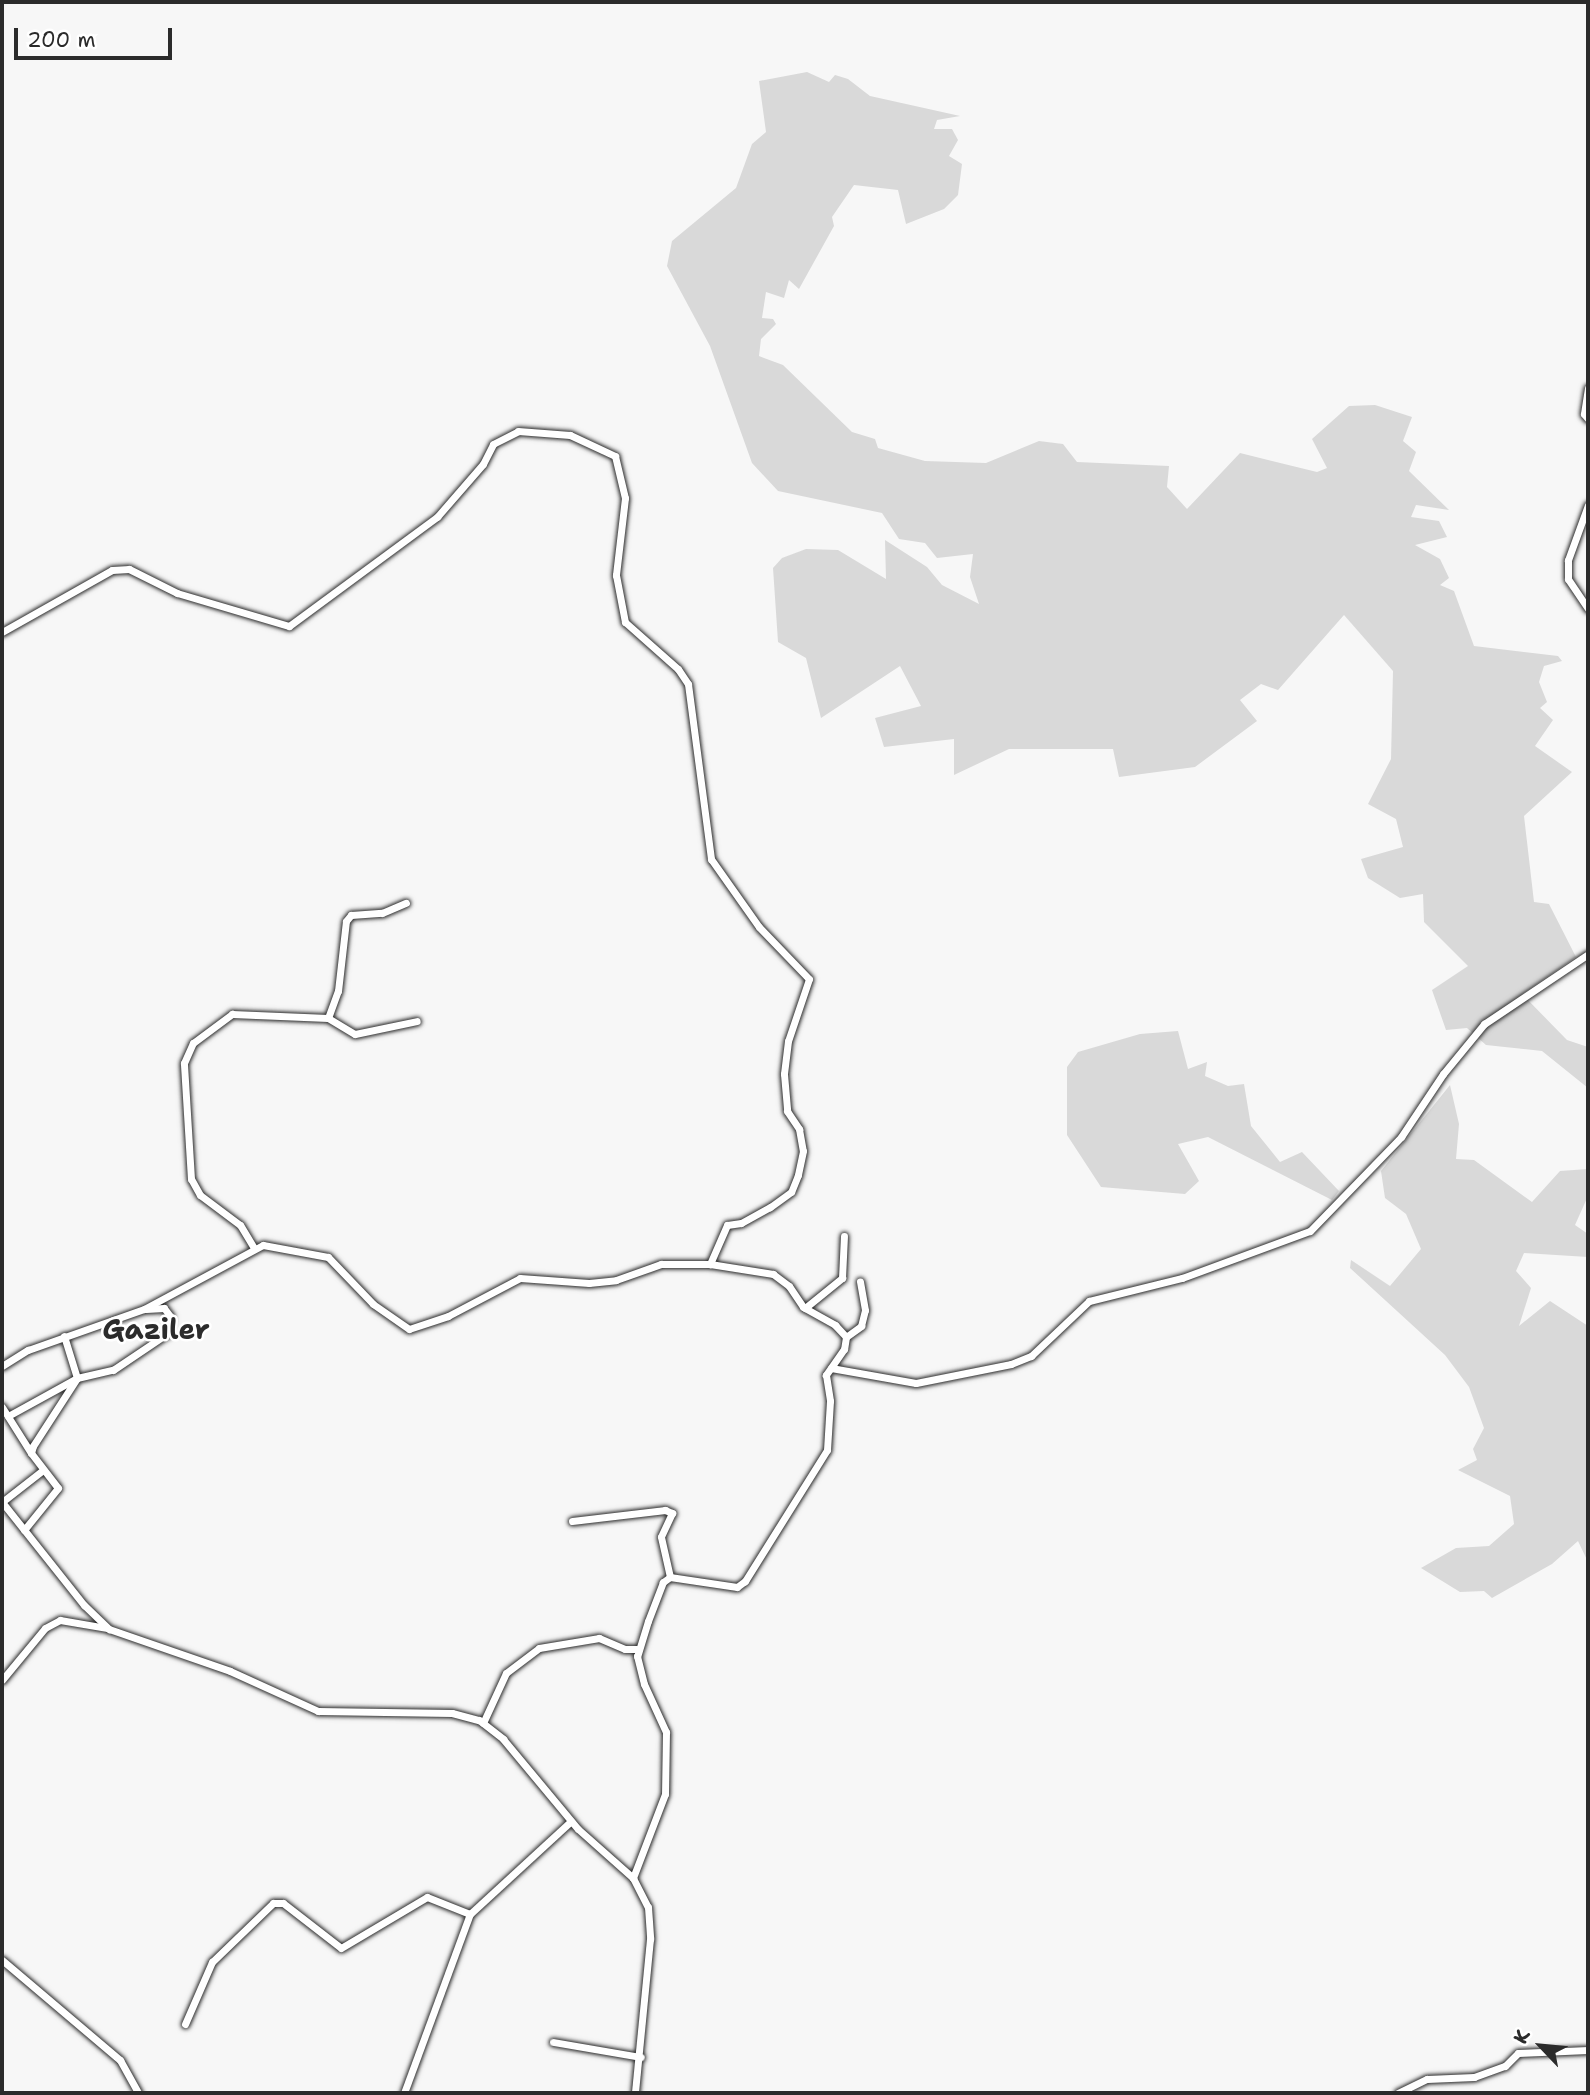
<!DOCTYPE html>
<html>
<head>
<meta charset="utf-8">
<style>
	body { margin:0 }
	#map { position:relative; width:1590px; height:2095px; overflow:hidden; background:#f7f7f7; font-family:"Shantell Sans",sans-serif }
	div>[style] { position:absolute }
	.green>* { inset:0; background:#d9d9d9 }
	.roads { filter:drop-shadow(0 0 2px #2b2b2b) drop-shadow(0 0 2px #2b2b2b) }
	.minor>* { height:7px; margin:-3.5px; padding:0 3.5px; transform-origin:3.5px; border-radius:3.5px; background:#fff }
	span { translate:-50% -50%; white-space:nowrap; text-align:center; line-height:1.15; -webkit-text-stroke:5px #fff; paint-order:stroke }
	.quarter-label { font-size:28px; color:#2b2b2b; font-weight:700 }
	.frame { position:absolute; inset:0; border:4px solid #2b2b2b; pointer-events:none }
	.north { position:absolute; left:1506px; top:2011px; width:70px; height:70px; -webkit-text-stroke:5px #fff; paint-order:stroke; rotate:296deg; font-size:19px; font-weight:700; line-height:28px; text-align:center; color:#2b2b2b }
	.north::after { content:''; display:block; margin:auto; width:24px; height:32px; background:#2b2b2b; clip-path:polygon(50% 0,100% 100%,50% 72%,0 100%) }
	.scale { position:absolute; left:14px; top:28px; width:158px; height:32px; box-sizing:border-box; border:4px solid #2b2b2b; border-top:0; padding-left:9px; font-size:21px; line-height:24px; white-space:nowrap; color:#2b2b2b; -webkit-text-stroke:5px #fff; paint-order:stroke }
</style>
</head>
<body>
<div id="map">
	<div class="green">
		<div style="clip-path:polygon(807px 72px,829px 82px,835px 75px,848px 79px,870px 96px,960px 116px,937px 120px,934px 129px,952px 129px,958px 140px,949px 156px,962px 164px,958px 195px,944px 209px,906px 224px,898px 190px,854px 185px,832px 217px,834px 226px,799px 289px,789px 280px,784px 298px,766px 292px,762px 318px,773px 319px,776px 324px,761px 339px,759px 356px,783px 365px,852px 432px,875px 439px,878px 448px,925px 461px,986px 463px,1039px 441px,1063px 444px,1077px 462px,1169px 466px,1167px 487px,1187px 509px,1240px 453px,1317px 472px,1327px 468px,1312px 439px,1349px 406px,1375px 405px,1412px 417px,1403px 441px,1416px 452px,1409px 471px,1449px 510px,1416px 505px,1411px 517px,1439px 521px,1447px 537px,1415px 545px,1440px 559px,1449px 578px,1440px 585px,1454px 591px,1474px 646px,1558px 656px,1562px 661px,1544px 666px,1539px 682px,1547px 702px,1540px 708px,1553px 720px,1535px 746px,1572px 772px,1524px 816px,1534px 902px,1549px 904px,1576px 957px,1522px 994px,1567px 1040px,1588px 1047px,1588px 1088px,1542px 1051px,1486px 1045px,1467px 1028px,1446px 1030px,1432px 990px,1468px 966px,1424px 922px,1423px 894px,1400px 898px,1368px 878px,1361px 859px,1403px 847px,1396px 819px,1368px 804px,1391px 759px,1393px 671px,1344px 615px,1278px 690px,1261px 684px,1240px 700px,1257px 721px,1195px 767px,1119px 777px,1113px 749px,1009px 749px,954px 775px,954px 739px,884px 747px,875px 718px,921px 706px,900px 666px,821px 718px,806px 658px,778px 642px,773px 568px,782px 558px,806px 549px,838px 550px,886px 579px,885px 540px,927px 567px,942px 585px,979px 604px,970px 577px,973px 554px,937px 558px,925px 543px,899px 539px,882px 513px,778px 491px,752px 463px,710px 346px,667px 266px,672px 241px,736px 188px,752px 144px,766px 132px,759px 81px)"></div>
		<div style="clip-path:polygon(1178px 1031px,1188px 1069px,1207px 1062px,1205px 1076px,1228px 1086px,1244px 1084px,1251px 1126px,1280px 1162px,1302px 1152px,1339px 1191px,1332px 1200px,1208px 1137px,1178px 1144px,1199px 1181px,1185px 1194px,1101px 1187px,1067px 1135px,1067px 1067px,1078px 1052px,1140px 1034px)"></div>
		<div style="clip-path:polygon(1450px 1085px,1459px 1124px,1456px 1159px,1474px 1160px,1532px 1202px,1560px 1171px,1588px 1169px,1588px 1196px,1575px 1225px,1588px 1234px,1588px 1257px,1524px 1253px,1516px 1271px,1531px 1288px,1519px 1326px,1550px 1301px,1588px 1326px,1588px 1562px,1578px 1541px,1552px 1564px,1492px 1598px,1484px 1591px,1460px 1592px,1421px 1568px,1456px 1548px,1489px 1546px,1514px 1524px,1510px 1496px,1458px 1470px,1477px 1460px,1473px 1449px,1484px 1428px,1469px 1387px,1445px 1355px,1350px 1268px,1351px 1260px,1390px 1286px,1421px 1249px,1406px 1214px,1385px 1198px,1381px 1171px)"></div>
	</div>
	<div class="roads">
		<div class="minor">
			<div style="left:1588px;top:388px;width:26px;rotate:99deg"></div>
			<div style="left:1584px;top:414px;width:6px;rotate:51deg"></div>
			<div style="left:1588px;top:505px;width:59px;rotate:110deg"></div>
			<div style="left:1568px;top:560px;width:19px;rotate:90deg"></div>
			<div style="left:1568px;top:579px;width:36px;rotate:56deg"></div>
			<div style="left:2px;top:632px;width:126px;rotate:-29.4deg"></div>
			<div style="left:112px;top:570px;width:17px;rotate:-3deg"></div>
			<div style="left:129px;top:569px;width:54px;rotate:26.6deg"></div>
			<div style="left:177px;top:593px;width:117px;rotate:16.4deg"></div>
			<div style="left:289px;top:626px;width:184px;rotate:-36.4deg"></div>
			<div style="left:437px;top:517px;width:70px;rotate:-49deg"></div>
			<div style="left:483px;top:464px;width:22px;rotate:-63deg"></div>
			<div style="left:493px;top:444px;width:28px;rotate:-27deg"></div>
			<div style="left:518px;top:431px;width:52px;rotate:4.4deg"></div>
			<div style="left:570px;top:435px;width:50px;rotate:25deg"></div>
			<div style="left:615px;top:456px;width:43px;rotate:76.6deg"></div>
			<div style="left:625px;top:498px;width:78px;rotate:96.7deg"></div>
			<div style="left:616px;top:575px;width:48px;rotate:79.2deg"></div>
			<div style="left:625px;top:622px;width:71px;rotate:41.6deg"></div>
			<div style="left:678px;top:669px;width:18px;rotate:56deg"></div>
			<div style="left:688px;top:684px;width:177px;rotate:82.5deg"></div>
			<div style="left:711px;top:859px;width:83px;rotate:54.8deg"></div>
			<div style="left:759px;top:927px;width:72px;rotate:46.1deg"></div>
			<div style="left:809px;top:979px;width:65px;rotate:108.7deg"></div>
			<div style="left:788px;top:1041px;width:33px;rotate:97deg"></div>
			<div style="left:784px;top:1074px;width:37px;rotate:85deg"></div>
			<div style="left:787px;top:1111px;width:22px;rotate:56deg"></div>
			<div style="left:799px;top:1129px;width:22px;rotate:80deg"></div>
			<div style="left:803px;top:1151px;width:25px;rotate:102deg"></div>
			<div style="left:798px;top:1175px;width:18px;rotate:112deg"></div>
			<div style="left:791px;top:1192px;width:26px;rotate:144deg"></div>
			<div style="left:770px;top:1207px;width:33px;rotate:151deg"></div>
			<div style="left:741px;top:1223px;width:14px;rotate:172deg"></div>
			<div style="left:727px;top:1225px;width:43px;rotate:113.6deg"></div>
			<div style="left:710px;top:1264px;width:64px;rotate:9deg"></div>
			<div style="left:773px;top:1274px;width:20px;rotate:37deg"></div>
			<div style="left:789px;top:1286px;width:25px;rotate:56deg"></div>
			<div style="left:803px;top:1307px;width:37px;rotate:29deg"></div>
			<div style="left:835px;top:1325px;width:16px;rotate:47deg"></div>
			<div style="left:846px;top:1337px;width:12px;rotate:99deg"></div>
			<div style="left:844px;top:1349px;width:32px;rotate:125deg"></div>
			<div style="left:826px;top:1375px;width:26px;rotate:81deg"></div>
			<div style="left:830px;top:1401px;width:49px;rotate:93.5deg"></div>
			<div style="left:827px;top:1450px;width:155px;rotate:122deg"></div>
			<div style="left:745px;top:1581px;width:10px;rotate:143deg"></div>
			<div style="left:737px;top:1587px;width:68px;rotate:-171.5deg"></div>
			<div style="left:670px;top:1577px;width:9px;rotate:144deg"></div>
			<div style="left:663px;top:1582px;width:42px;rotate:111deg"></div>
			<div style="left:648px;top:1621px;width:37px;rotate:107deg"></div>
			<div style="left:637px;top:1656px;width:29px;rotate:76deg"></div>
			<div style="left:644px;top:1684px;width:53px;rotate:65.4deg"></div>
			<div style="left:666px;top:1732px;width:62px;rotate:90.9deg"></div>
			<div style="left:665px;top:1794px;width:90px;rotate:110.9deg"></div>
			<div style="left:328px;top:1018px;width:29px;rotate:-70deg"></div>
			<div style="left:338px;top:991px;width:70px;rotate:-83.5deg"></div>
			<div style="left:346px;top:921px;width:8px;rotate:-50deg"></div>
			<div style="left:351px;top:915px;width:31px;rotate:-4deg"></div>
			<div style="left:382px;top:913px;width:26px;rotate:-23deg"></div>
			<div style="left:254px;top:1248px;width:27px;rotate:-121deg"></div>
			<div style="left:240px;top:1225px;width:50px;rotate:-143.1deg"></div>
			<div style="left:200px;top:1195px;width:18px;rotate:-119deg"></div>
			<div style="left:191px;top:1179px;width:116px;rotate:-93.5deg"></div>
			<div style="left:184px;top:1063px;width:22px;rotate:-66deg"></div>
			<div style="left:193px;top:1043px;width:49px;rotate:-36.6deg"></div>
			<div style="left:232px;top:1014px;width:96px;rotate:2.4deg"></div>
			<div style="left:328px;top:1018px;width:31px;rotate:31deg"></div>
			<div style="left:355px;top:1034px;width:63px;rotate:-11.8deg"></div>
			<div style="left:805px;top:1308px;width:48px;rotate:-39deg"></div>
			<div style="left:842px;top:1278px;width:42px;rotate:-87.3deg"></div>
			<div style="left:64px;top:1336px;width:44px;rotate:72.8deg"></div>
			<div style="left:77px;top:1378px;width:37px;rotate:-13deg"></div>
			<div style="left:113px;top:1370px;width:66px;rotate:-33.9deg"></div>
			<div style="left:168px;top:1333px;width:17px;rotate:-83deg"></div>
			<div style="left:170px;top:1316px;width:10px;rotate:-127deg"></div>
			<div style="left:164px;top:1308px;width:18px;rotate:177deg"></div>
			<div style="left:846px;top:1337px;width:19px;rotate:-36deg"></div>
			<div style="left:861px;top:1326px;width:16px;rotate:-76deg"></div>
			<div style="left:865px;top:1310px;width:29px;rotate:-100deg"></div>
			<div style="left:2px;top:1366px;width:31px;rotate:-32deg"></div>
			<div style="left:28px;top:1350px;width:123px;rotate:-19.5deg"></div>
			<div style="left:144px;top:1309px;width:135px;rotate:-28.3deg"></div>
			<div style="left:263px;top:1245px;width:66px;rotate:10.5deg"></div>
			<div style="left:328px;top:1257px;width:65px;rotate:46.2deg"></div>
			<div style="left:373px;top:1304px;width:44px;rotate:34.8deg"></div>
			<div style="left:409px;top:1329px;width:41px;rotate:-18.4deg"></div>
			<div style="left:448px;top:1316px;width:81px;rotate:-27.8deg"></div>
			<div style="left:520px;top:1278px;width:69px;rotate:4.1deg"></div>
			<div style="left:589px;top:1283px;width:27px;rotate:-6deg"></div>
			<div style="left:616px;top:1280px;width:48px;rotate:-19.6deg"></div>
			<div style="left:661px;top:1264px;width:49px"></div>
			<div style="left:831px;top:1368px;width:86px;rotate:10deg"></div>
			<div style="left:916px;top:1383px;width:97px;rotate:-11.3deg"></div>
			<div style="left:1011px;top:1364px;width:22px;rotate:-22deg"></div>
			<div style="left:1031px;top:1356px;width:80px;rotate:-43.5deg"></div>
			<div style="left:1089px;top:1301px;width:96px;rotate:-13.9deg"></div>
			<div style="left:1182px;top:1278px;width:136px;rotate:-20.2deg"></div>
			<div style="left:1310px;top:1231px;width:131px;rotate:-45.9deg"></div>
			<div style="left:1401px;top:1137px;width:76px;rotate:-56.3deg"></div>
			<div style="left:1443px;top:1074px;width:65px;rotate:-50.6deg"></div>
			<div style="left:1484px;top:1024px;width:125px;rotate:-33.9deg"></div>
			<div style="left:2px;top:1407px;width:54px;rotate:57.8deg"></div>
			<div style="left:8px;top:1416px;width:79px;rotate:-28.8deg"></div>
			<div style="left:2px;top:1502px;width:132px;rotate:51.5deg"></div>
			<div style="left:84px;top:1605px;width:35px;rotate:44deg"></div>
			<div style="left:109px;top:1629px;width:128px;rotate:19.1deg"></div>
			<div style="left:230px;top:1671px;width:97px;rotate:24.4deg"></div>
			<div style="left:318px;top:1711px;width:134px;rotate:0.9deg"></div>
			<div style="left:452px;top:1713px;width:28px;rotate:15deg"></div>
			<div style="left:479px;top:1720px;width:31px;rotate:38deg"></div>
			<div style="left:503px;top:1739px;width:117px;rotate:50.2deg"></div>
			<div style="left:578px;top:1829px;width:74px;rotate:41.7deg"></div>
			<div style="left:633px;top:1878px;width:33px;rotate:63deg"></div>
			<div style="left:648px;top:1907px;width:32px;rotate:86deg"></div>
			<div style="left:650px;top:1939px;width:155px;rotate:95.6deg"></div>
			<div style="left:2px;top:1502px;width:52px;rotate:-38deg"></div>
			<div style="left:572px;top:1521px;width:94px;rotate:-6.7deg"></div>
			<div style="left:665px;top:1510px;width:8px;rotate:23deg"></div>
			<div style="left:672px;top:1513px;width:26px;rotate:115deg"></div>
			<div style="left:661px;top:1537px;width:41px;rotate:77.3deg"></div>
			<div style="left:24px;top:1530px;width:54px;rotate:-51deg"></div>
			<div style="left:58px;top:1488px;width:44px;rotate:-127.6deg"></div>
			<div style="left:31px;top:1453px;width:7px;rotate:-74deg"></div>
			<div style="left:33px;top:1446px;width:81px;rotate:-57.1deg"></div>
			<div style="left:2px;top:1680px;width:67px;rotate:-50.4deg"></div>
			<div style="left:45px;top:1628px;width:17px;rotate:-28deg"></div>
			<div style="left:60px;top:1620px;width:48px;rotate:9.7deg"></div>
			<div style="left:483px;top:1723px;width:55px;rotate:-65.3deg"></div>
			<div style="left:506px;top:1673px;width:41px;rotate:-37.1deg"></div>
			<div style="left:539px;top:1648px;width:61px;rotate:-9.5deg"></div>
			<div style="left:599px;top:1638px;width:28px;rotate:23deg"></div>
			<div style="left:625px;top:1649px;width:12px"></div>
			<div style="left:2px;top:1960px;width:155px;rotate:40.3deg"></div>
			<div style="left:120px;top:2060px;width:38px;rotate:61deg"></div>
			<div style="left:185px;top:2024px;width:68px;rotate:-66.5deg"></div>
			<div style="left:212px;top:1962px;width:85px;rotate:-44deg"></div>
			<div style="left:273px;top:1903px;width:10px"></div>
			<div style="left:283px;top:1903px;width:73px;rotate:37.8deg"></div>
			<div style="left:341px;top:1948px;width:100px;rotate:-30.7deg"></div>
			<div style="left:427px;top:1897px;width:46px;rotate:21.6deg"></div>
			<div style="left:553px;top:2042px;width:89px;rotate:9.7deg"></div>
			<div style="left:404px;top:2093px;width:191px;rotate:-69.8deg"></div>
			<div style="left:470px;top:1914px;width:137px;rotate:-42.6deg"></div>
			<div style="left:1398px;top:2093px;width:32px;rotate:-26deg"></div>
			<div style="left:1427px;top:2079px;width:47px;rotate:-2.4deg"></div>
			<div style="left:1474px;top:2077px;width:33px;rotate:-20deg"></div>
			<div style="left:1505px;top:2066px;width:18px;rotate:-45deg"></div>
			<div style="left:1518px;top:2053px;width:70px;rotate:-2.5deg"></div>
		</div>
	</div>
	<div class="quarter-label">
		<span style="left:156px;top:1329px">Gaziler</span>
	</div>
	<div class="frame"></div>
	<div class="north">K</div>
	<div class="scale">200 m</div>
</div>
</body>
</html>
